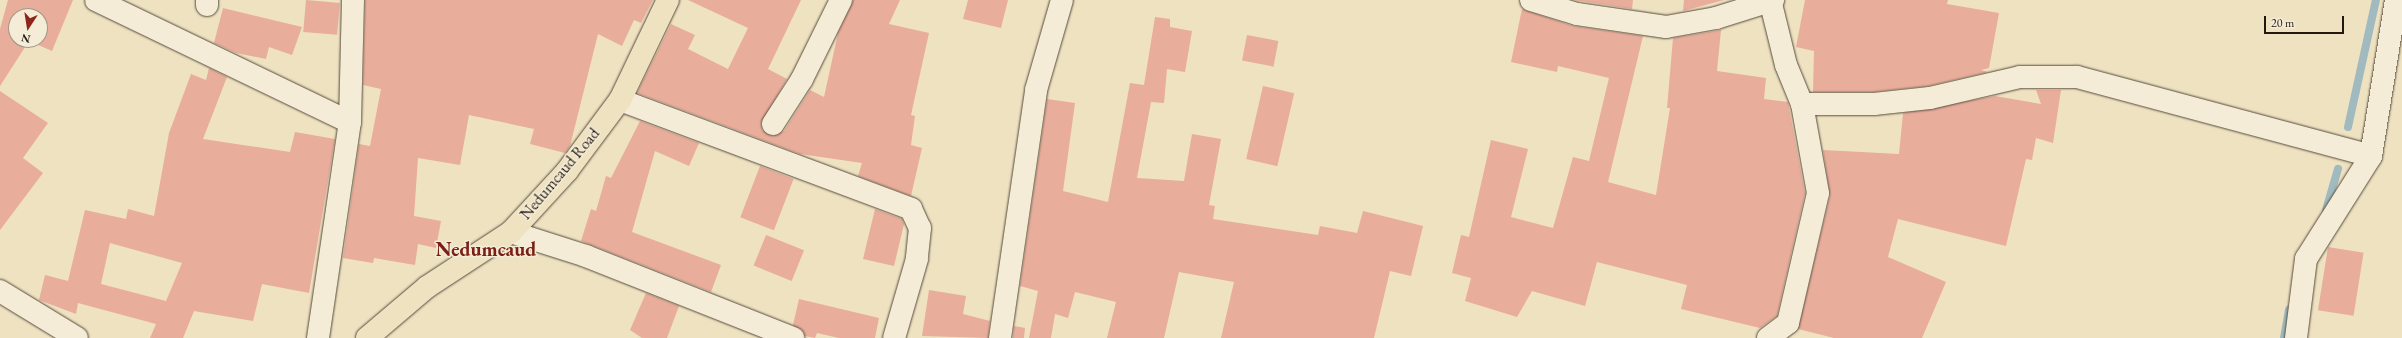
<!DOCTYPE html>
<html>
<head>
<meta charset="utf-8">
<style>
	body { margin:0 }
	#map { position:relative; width:2402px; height:338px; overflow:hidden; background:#eee2c1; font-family:"EB Garamond",serif }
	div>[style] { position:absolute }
	.stream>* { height:8px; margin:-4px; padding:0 4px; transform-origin:4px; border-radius:4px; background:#a0babf }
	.building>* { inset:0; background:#e9ad9b; transform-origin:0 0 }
	.roads { filter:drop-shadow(0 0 1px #564a3c) drop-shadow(0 0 1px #564a3c) }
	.minor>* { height:22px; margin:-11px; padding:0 11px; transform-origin:11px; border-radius:11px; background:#f4ecd7 }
	.major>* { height:22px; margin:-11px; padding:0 11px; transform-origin:11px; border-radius:11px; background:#eee2c1 }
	span { translate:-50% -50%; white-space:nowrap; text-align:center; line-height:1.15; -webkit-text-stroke:3px #f4ecd7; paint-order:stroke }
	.street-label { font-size:16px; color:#231810 }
	.district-label { font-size:20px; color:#7a1f14; font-weight:700 }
	.north { position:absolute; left:8px; top:8px; width:40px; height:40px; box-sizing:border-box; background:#f4ecd7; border:1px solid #a09787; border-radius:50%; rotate:192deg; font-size:11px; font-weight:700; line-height:16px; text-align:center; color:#231810 }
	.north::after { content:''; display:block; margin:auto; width:14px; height:18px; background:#8f2418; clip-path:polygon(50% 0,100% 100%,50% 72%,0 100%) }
	.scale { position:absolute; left:2264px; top:16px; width:80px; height:18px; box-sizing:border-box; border:2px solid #231810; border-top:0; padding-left:5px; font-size:12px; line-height:14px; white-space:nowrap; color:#231810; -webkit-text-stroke:3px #f4ecd7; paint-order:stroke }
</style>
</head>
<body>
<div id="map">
	<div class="stream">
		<div style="left:2348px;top:127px;width:130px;rotate:-77.6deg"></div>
		<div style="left:2326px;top:210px;width:43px;rotate:-73.7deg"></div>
		<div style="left:2284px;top:338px;width:29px;rotate:-80deg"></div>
	</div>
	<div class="building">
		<div style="clip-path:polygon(evenodd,8px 0,73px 0,52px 51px,29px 41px,0 86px,0 29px,8px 0,16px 16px,40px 16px,40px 40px,16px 40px,16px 16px)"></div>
		<div style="left:306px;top:0;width:34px;height:32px;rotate:5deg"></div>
		<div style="clip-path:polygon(365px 0,653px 0,641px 23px,634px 20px,622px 46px,598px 34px,570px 146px,565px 153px,530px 144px,534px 129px,469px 115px,460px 165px,418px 158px,414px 216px,441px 221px,436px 248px,418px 244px,415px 265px,374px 258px,373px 263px,343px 258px,359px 144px,370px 146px,381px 89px,363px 85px)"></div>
		<div style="clip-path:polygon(688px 0,801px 0,768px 69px,787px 79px,761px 123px,762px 130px,773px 136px,784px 131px,810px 90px,824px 97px,838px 33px,853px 0,900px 0,889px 24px,929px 33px,911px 115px,915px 116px,911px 145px,922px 148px,911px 196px,858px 176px,862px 163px,800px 154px,637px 93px,671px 24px,695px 35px,688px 49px,728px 69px,748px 28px)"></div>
		<div style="clip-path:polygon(968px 0,1008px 0,1001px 28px,963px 19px)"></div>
		<div style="clip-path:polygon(1574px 0,1633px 0,1632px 9px)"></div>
		<div style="clip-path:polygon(1684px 0,1724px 0,1683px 11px)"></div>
		<div style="clip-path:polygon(1805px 0,1948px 0,1947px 4px,1999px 13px,1989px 68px,1981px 70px,1988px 72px,1928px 86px,1873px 92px,1813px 92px,1814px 51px,1796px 47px)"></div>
		<div style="clip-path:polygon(223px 8px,302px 27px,292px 55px,269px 47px,266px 59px,236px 53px,214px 43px)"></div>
		<div style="clip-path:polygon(1522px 9px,1573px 26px,1643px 36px,1608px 182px,1656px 195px,1670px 108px,1667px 108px,1673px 38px,1721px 30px,1717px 71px,1766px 78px,1764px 99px,1788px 102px,1805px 193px,1777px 316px,1760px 328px,1681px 309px,1687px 285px,1597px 262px,1585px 306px,1532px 291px,1517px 317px,1465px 301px,1471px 278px,1452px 273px,1461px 235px,1469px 237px,1491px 140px,1528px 149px,1511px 217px,1553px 228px,1573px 157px,1589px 161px,1609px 78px,1558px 66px,1557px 72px,1511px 62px)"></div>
		<div style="clip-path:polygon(1155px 17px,1170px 19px,1170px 27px,1192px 31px,1185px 72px,1167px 69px,1164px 103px,1151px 102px,1137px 178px,1184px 181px,1192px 134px,1221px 139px,1209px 205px,1215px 206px,1213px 219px,1318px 235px,1320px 226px,1357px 233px,1363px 211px,1423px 226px,1411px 276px,1390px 271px,1374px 338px,1221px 338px,1234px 282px,1179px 272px,1164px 338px,1107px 338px,1116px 302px,1075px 292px,1068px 318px,1055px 314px,1051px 338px,1029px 338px,1038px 291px,1020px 286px,1047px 99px,1075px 103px,1063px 191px,1108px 202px,1130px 83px,1144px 85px)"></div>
		<div style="left:1247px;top:35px;width:32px;height:26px;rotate:11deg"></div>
		<div style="clip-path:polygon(evenodd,209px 68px,227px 77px,203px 139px,290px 152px,295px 132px,335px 139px,309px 293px,262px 284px,253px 321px,194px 311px,183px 338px,150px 338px,156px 324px,78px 303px,76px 314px,39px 300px,45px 275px,68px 281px,85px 210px,126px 219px,128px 209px,154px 216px,169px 133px,191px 74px,206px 80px,209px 68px,110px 243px,182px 263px,166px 301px,101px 284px,110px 243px)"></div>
		<div style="left:1263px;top:86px;width:32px;height:75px;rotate:13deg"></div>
		<div style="clip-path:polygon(2036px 90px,2061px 90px,2053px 143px,2036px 138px,2032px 160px,2026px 159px,2006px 246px,1898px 219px,1888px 257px,1946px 282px,1922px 338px,1834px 338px,1798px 329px,1830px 196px,1823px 150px,1899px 154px,1903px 113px,1995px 96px,2041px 104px)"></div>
		<div style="clip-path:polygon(0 91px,48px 123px,23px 158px,43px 173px,0 230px)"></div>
		<div style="clip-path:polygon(640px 121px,699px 143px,689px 166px,655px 151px,632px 232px,721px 265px,711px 292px,581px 241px,591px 209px,596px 211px,606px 176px,611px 178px)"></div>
		<div style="left:760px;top:166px;width:36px;height:55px;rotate:21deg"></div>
		<div style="clip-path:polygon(875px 209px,902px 219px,904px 224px,894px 266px,863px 259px)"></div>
		<div style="left:766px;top:235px;width:41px;height:33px;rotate:22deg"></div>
		<div style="left:2328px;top:247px;width:36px;height:64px;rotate:9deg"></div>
		<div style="clip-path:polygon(929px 290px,966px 296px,963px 314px,990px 321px,988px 338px,922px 336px)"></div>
		<div style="clip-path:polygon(646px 293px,679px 306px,667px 338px,642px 338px,630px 330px)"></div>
		<div style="clip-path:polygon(799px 299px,879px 318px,875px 338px,839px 338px,817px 333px,815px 338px,805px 336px,793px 325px)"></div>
		<div style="clip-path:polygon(1014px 326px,1025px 328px,1024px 338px,1013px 338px)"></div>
	</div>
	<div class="roads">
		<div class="minor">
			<div style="left:96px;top:0;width:282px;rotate:25.7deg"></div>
			<div style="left:1531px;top:0;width:48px;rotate:16.9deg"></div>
			<div style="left:1577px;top:14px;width:90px;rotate:8.3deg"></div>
			<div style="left:1666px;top:27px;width:51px;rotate:-10.2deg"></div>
			<div style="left:1716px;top:18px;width:60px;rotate:-17.5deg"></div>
			<div style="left:207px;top:5px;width:5px;rotate:-90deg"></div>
			<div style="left:620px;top:100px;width:311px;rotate:20.5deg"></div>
			<div style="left:911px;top:209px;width:21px;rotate:65deg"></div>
			<div style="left:920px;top:228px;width:31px;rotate:96deg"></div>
			<div style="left:917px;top:259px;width:82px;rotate:106.2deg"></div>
			<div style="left:1802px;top:104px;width:72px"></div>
			<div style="left:1874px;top:104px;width:56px;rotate:-6.1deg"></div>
			<div style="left:1930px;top:98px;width:92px;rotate:-13.1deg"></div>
			<div style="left:2020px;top:77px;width:57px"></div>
			<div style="left:2077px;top:77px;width:304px;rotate:15deg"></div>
			<div style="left:773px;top:124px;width:54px;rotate:-57.2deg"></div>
			<div style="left:802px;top:79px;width:88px;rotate:-63.7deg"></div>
			<div style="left:511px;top:232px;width:79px;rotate:17.7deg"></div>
			<div style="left:586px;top:256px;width:223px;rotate:21.6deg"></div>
			<div style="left:0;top:291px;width:90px;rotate:31.4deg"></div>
			<div style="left:318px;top:338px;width:218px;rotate:-81.6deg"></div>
			<div style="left:350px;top:122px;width:122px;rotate:-88.6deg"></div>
			<div style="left:1000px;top:338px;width:251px;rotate:-81.7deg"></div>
			<div style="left:1036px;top:90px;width:94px;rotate:-73.9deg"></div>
			<div style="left:1768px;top:338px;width:25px;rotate:-37deg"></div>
			<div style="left:1788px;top:323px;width:133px;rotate:-77deg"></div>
			<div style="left:1818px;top:193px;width:90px;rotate:-100.2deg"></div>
			<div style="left:1802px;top:104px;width:42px;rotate:-112.3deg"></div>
			<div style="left:1786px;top:65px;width:67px;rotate:-103.8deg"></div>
			<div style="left:2296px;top:338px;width:80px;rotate:-82.8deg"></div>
			<div style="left:2306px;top:259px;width:122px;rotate:-57.7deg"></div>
			<div style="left:2371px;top:156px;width:158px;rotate:-80.9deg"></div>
		</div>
		<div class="major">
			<div style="left:367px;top:338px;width:79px;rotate:-40.4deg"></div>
			<div style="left:427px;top:287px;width:100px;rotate:-33.2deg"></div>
			<div style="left:511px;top:232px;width:83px;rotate:-47.4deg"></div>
			<div style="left:567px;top:171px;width:89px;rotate:-53.3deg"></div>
			<div style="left:620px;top:100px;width:111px;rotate:-64.4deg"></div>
		</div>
	</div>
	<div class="street-label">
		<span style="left:560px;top:174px;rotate:-50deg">Nedumcaud Road</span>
	</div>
	<div class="district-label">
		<span style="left:486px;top:249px">Nedumcaud</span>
	</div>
	<div class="north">N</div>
	<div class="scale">20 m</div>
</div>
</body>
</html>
